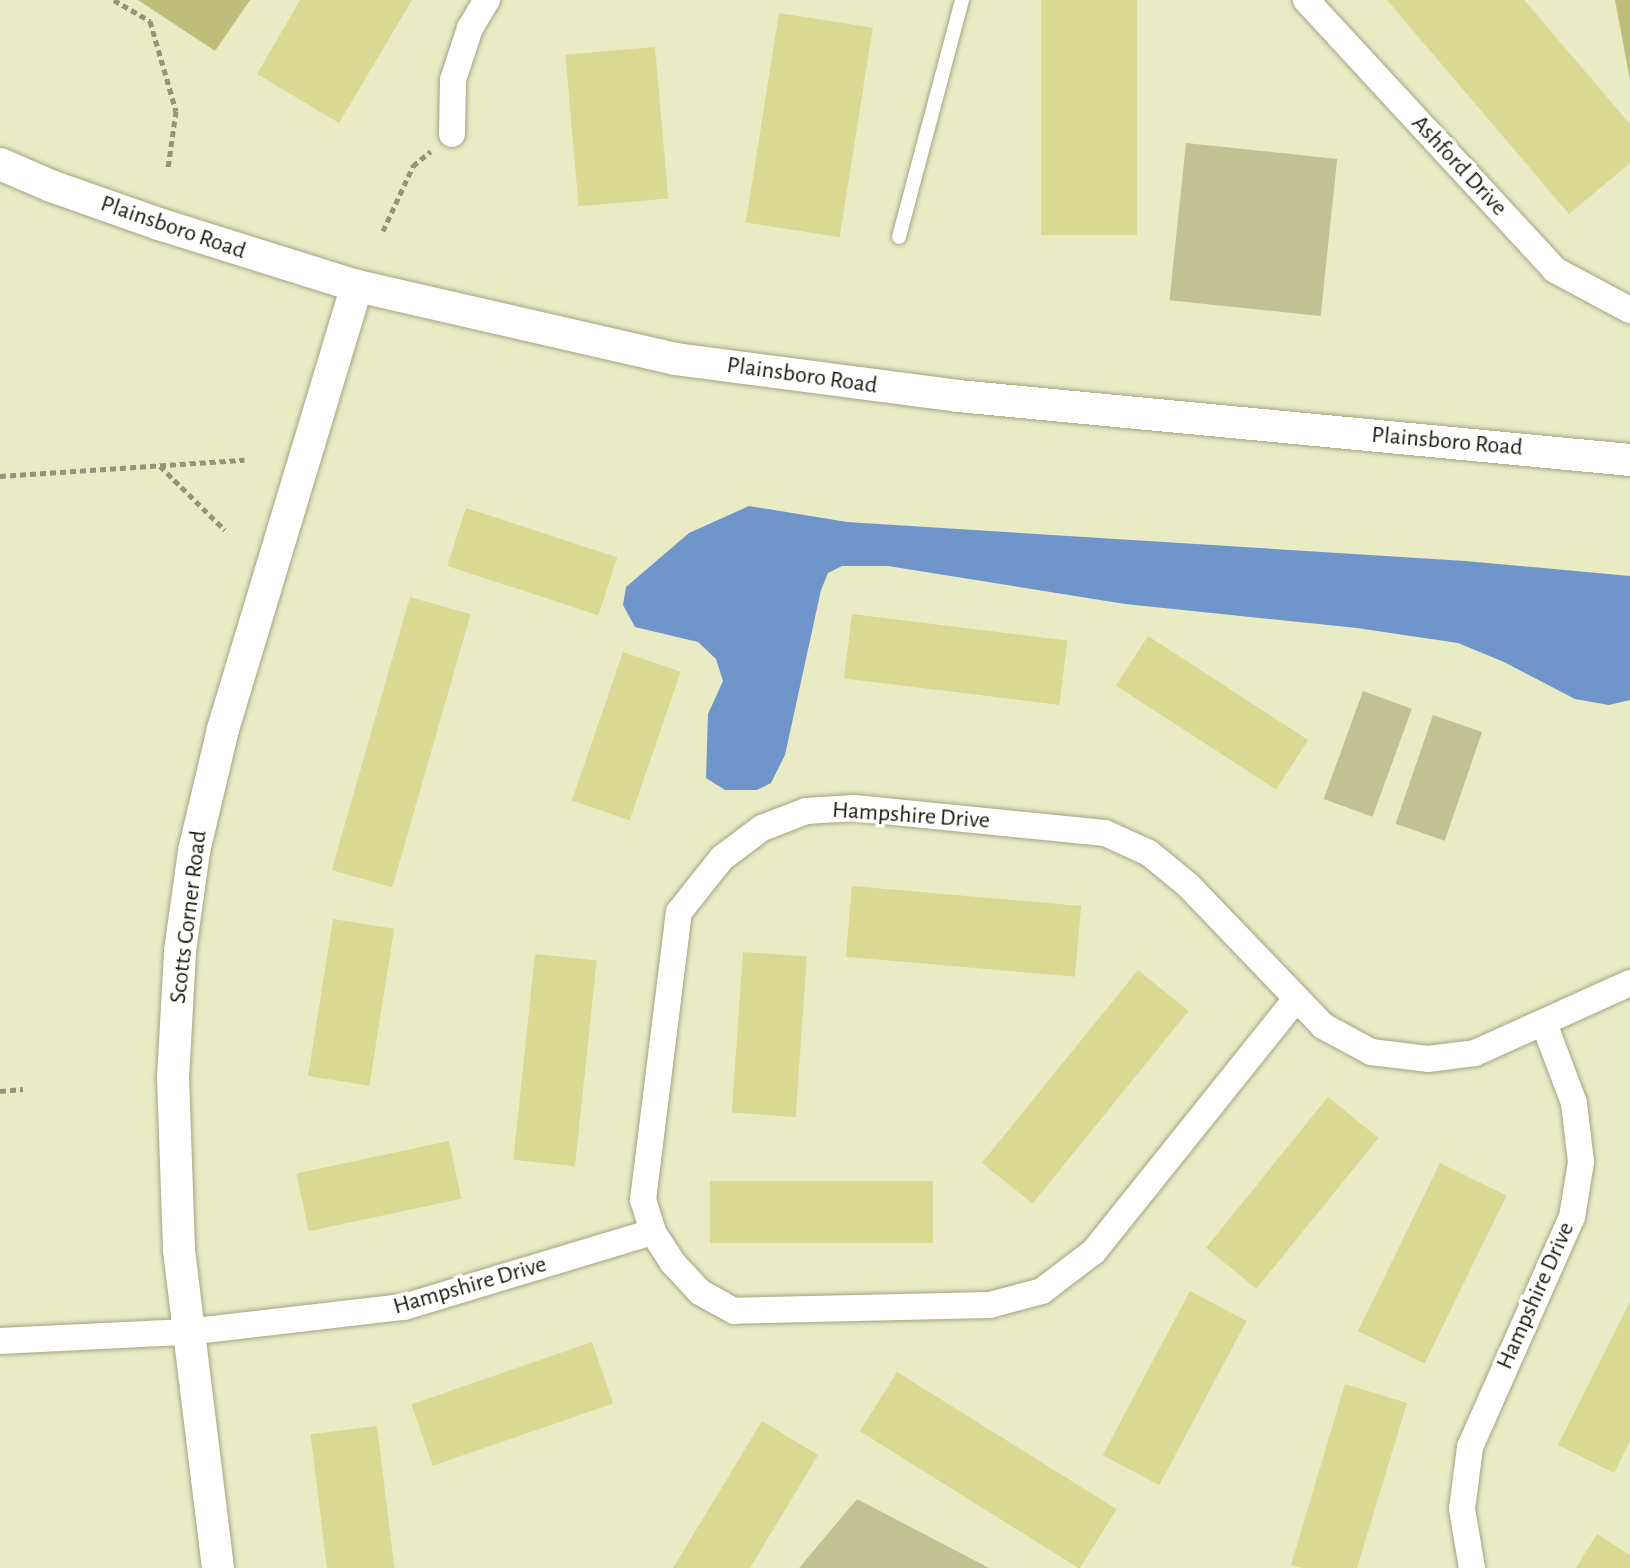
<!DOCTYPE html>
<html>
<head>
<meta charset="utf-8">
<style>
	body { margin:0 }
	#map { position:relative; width:1630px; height:1568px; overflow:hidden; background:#e9ebc5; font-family:"Alegreya Sans",sans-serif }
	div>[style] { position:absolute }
	.green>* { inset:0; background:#c1c294; transform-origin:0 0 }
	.forest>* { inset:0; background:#bdbe79 }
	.water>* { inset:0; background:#6f95cb }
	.building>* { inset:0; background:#d8d993; transform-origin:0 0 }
	.path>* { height:5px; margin-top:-2.5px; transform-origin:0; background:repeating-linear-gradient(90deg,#939478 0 6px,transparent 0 10px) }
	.roads { filter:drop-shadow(0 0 2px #a3a481) drop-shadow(0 0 2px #a3a481) }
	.service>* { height:14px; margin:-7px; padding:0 7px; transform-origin:7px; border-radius:7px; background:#fff }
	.minor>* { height:26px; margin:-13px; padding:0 13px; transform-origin:13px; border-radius:13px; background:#fff }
	.tertiary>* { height:32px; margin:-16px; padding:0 16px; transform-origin:16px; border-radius:16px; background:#fff }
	span { translate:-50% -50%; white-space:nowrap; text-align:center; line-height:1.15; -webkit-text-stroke:7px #fff; paint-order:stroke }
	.street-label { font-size:24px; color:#19190c }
</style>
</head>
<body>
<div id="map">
	<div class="green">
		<div style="left:1186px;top:143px;width:152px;height:158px;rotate:6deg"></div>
		<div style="left:1363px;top:691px;width:52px;height:115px;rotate:20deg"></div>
		<div style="left:1433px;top:715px;width:52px;height:115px;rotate:19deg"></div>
		<div style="clip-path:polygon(857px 1499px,989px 1568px,799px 1568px)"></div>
	</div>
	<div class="forest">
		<div style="clip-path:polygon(138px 0,250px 0,215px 51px)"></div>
		<div style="clip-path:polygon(1615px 0,1630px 0,1630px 80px)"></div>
	</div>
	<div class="water">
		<div style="clip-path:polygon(749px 506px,847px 522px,1465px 561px,1630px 576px,1630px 700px,1609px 705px,1575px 699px,1504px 662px,1458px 643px,1357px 628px,1125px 604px,888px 566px,842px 566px,828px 573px,821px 590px,785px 755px,771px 783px,757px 790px,725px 790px,706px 778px,708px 714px,723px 681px,716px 659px,698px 642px,635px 627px,623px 605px,626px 587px,689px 533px)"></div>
	</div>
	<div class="building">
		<div style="clip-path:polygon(300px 0,412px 0,339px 123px,257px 74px)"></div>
		<div style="left:1041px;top:0;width:96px;height:235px"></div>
		<div style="clip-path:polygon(1387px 0,1524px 0,1630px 124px,1630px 163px,1569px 214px)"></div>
		<div style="left:779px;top:13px;width:95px;height:212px;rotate:9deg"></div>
		<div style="left:655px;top:47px;width:152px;height:90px;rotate:85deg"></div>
		<div style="left:466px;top:508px;width:159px;height:61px;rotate:18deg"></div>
		<div style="left:410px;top:597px;width:63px;height:284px;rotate:16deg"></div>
		<div style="left:852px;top:614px;width:217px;height:65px;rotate:7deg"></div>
		<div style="left:1148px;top:636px;width:191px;height:59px;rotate:33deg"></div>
		<div style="left:623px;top:652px;width:61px;height:157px;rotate:19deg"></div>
		<div style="left:852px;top:886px;width:230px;height:71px;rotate:5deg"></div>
		<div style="left:333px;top:919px;width:62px;height:159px;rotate:9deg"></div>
		<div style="left:743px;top:952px;width:64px;height:161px;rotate:4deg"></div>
		<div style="left:535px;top:954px;width:62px;height:207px;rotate:6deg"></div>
		<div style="left:1138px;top:970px;width:65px;height:248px;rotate:39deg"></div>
		<div style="left:1328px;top:1097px;width:65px;height:194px;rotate:39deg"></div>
		<div style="left:449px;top:1141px;width:59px;height:156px;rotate:78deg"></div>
		<div style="left:1440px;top:1163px;width:74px;height:187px;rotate:26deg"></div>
		<div style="left:933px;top:1181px;width:62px;height:223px;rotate:90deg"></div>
		<div style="left:1190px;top:1291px;width:64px;height:186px;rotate:28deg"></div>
		<div style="clip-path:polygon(1630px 1302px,1630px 1441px,1614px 1473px,1558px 1445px)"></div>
		<div style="left:592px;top:1342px;width:65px;height:191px;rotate:71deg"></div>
		<div style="left:897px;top:1372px;width:259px;height:70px;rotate:32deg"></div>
		<div style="clip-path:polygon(1345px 1384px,1407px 1403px,1357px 1568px,1302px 1568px,1291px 1565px)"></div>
		<div style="clip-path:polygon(762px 1421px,818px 1455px,750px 1568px,673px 1568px)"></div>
		<div style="left:377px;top:1426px;width:143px;height:67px;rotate:83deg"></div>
		<div style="clip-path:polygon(1597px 1534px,1630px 1555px,1630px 1568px,1576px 1568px)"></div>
	</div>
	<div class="path">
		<div style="left:114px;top:0;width:42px;rotate:30.3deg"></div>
		<div style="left:150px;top:21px;width:94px;rotate:73.9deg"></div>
		<div style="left:176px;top:111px;width:58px;rotate:98deg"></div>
		<div style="left:383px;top:231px;width:72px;rotate:-65.2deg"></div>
		<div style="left:413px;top:166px;width:23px;rotate:-40deg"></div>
		<div style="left:160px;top:466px;width:91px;rotate:44.6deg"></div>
		<div style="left:0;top:476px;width:245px;rotate:-3.8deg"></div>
		<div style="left:0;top:1091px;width:23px;rotate:-5deg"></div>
	</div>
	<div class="roads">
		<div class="service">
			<div style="left:899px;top:237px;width:245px;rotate:-75.1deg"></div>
		</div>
		<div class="minor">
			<div style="left:1306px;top:0;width:367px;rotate:47.3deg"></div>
			<div style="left:1555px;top:270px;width:85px;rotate:28.1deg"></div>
			<div style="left:452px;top:134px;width:54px;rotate:-88.9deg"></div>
			<div style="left:453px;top:80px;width:55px;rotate:-71.9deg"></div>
			<div style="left:470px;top:28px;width:33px;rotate:-59deg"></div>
			<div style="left:1296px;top:999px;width:324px;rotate:128.7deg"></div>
			<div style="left:1093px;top:1252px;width:64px;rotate:142.6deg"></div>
			<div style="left:1042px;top:1291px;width:54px;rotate:164.9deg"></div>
			<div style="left:990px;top:1305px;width:256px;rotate:178.7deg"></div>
			<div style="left:734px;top:1311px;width:39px;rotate:-151deg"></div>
			<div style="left:700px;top:1292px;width:40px;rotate:-133deg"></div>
			<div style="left:673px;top:1263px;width:37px;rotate:-123deg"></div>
			<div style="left:653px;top:1232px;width:34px;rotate:-107deg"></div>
			<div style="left:643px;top:1200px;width:290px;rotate:-82.9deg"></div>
			<div style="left:679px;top:912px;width:69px;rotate:-51.5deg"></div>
			<div style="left:722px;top:858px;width:50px;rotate:-36.9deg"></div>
			<div style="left:762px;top:828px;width:47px;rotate:-21.1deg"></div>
			<div style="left:806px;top:811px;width:48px;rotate:-3.6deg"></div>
			<div style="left:854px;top:808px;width:252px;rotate:5.7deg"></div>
			<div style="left:1105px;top:833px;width:48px;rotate:24.4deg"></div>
			<div style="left:1149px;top:853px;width:50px;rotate:39.4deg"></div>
			<div style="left:1188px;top:885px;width:195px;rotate:46.2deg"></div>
			<div style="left:1323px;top:1026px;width:55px;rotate:28.4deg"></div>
			<div style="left:1371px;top:1052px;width:57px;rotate:7deg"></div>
			<div style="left:1428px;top:1059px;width:47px;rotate:-7.3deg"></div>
			<div style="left:1475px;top:1053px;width:170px;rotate:-24.3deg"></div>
			<div style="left:0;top:1341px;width:187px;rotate:-2.8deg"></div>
			<div style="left:187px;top:1332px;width:218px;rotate:-6.6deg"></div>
			<div style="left:404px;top:1307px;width:260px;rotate:-16.8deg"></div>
			<div style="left:1472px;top:1568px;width:60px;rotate:-99.6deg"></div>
			<div style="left:1462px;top:1509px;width:63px;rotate:-82.6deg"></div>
			<div style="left:1470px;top:1447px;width:252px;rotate:-66.1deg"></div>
			<div style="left:1572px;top:1217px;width:56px;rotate:-80.7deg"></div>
			<div style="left:1581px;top:1162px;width:59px;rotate:-96.8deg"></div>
			<div style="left:1574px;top:1103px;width:85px;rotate:-110.6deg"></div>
		</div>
		<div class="tertiary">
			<div style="left:0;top:164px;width:56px;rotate:23.3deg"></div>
			<div style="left:51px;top:186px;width:114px;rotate:19.4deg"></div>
			<div style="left:159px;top:224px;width:207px;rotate:17.4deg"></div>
			<div style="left:357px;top:286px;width:326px;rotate:12.9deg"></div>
			<div style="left:675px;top:359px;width:285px;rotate:7.4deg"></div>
			<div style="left:958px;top:396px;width:675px;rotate:5.44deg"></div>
			<div style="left:218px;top:1568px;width:321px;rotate:-97deg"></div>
			<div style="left:179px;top:1249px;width:171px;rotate:-92deg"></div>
			<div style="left:173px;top:1078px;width:127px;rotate:-86.8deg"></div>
			<div style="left:180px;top:951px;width:101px;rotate:-82deg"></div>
			<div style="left:194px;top:851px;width:125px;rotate:-76.6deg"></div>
			<div style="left:223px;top:729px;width:463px;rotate:-73.2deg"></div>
		</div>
	</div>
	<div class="street-label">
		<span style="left:1459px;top:166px;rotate:47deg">Ashford Drive</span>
		<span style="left:173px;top:228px;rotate:19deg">Plainsboro Road</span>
		<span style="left:802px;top:376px;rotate:8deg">Plainsboro Road</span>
		<span style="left:1447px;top:442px;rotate:5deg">Plainsboro Road</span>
		<span style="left:911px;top:816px;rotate:4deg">Hampshire Drive</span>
		<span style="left:189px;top:917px;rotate:-83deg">Scotts Corner Road</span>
		<span style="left:470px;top:1286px;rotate:-16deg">Hampshire Drive</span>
		<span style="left:1536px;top:1296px;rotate:-66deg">Hampshire Drive</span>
	</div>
</div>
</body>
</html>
